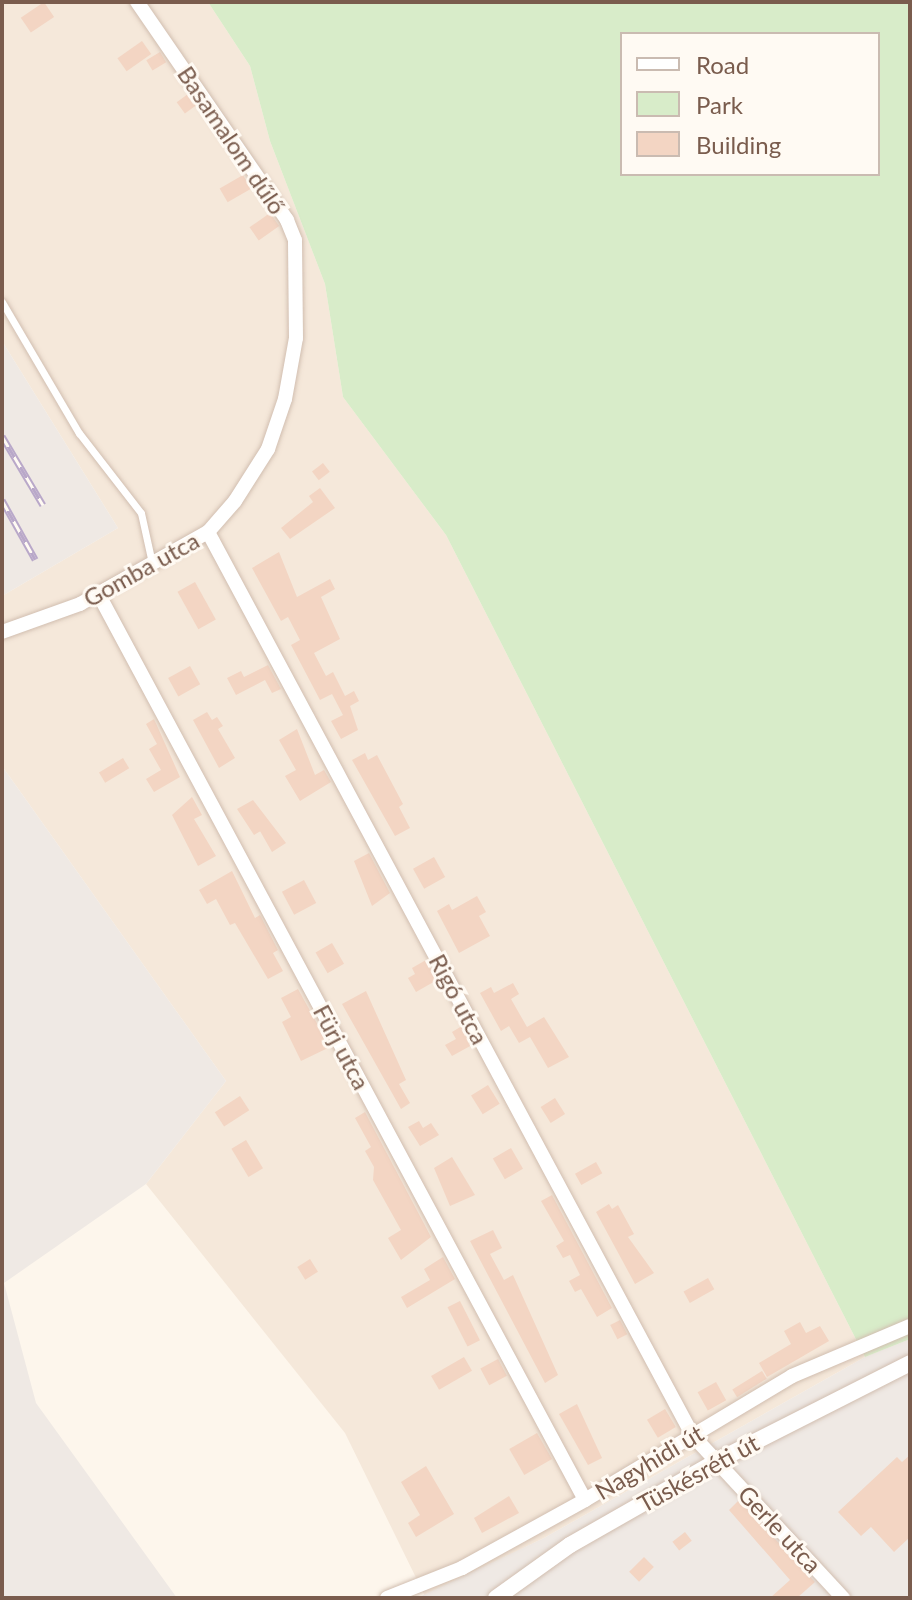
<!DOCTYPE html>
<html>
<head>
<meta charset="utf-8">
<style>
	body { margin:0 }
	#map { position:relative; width:912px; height:1600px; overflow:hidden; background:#fdf6ec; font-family:Lato,sans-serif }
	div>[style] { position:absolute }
	.residential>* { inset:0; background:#f5e8da }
	.industrial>* { inset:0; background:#efe9e4 }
	.green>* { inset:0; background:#d8ecc9 }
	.building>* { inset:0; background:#f3d5c3; transform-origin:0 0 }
	.roads { filter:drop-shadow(0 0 2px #d1beb0) drop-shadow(0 0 2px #d1beb0) }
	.service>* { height:7px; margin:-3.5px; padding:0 3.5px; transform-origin:3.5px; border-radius:3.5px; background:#fff }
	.minor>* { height:14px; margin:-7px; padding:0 7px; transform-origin:7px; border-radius:7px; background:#fff }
	.tertiary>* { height:16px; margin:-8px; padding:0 8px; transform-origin:8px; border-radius:8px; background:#fff }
	.rail>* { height:7px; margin-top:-3.5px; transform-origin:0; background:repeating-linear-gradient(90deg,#fffaf3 0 12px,#b9a8c9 0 24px); box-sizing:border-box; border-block:2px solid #b9a8c9 }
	span { translate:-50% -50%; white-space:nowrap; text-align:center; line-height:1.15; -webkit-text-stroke:6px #fffaf3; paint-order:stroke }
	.street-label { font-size:24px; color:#7a5c4d }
	.frame { position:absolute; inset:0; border:4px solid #7a5c4d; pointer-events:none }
	.legend { position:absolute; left:620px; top:32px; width:260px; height:144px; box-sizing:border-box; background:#fffaf3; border:2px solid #cabbb1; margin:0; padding:10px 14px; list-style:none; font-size:24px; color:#7a5c4d }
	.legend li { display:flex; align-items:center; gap:16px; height:40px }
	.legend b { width:40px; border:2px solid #cabbb1 }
</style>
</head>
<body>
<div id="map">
	<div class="residential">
		<div style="clip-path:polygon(2px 2px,208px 2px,250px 66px,270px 141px,325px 284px,343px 397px,446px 535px,865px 1357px,544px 1538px,425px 1596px,345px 1433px,146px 1184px,226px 1081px,2px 766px,2px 596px,118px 528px,2px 341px)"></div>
	</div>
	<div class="industrial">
		<div style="clip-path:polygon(2px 341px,118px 528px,2px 596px)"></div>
		<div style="clip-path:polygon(2px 766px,226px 1081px,146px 1184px,4px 1283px,36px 1403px,177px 1598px,2px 1598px)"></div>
		<div style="clip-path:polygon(910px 1339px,910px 1598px,417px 1598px,544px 1538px,865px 1357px)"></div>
	</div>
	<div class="green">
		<div style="clip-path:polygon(evenodd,208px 2px,910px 2px,910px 1339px,865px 1357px,446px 535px,343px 397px,325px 284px,270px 141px,250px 66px,208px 2px,622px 34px,878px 34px,878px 174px,622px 174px,622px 34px)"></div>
	</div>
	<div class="building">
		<div style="left:44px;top:2px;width:18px;height:28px;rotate:56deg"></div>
		<div style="left:142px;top:41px;width:16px;height:30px;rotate:55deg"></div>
		<div style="left:160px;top:52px;width:12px;height:16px;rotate:59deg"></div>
		<div style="left:188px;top:94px;width:14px;height:14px;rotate:54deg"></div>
		<div style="left:243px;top:175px;width:16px;height:27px;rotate:60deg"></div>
		<div style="left:270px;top:213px;width:16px;height:25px;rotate:55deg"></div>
		<div style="left:323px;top:463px;width:11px;height:14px;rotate:52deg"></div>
		<div style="clip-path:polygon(320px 488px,335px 508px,290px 539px,281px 528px,313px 502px,309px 496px)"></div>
		<div style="clip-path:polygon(279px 552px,297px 597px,330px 579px,335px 589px,321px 597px,340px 639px,314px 653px,326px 676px,333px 672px,345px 696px,354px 691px,359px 701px,350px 706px,358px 730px,341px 739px,331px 721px,343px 715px,332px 694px,320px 700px,291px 645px,300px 640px,288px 617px,281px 621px,252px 568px)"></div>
		<div style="left:195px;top:582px;width:43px;height:20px;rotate:61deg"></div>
		<div style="clip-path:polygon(268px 665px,281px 689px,272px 693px,265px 680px,236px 695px,227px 678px,241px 671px,244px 677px)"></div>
		<div style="left:190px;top:666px;width:21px;height:25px;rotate:61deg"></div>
		<div style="clip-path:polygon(207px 712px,212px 720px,217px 717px,223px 726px,218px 729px,235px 758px,219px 768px,193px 720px)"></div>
		<div style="clip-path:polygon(154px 719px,180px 777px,154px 792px,146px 779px,161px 770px,149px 749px,157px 744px,146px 724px)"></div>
		<div style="clip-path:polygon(297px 729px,315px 775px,324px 770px,331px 782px,300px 801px,285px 776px,296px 770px,279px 740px)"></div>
		<div style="clip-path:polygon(365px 753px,368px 760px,377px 755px,403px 804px,399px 807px,410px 828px,395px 836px,352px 760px)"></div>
		<div style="left:123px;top:758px;width:12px;height:28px;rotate:59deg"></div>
		<div style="clip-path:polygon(192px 797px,202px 815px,194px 819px,216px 856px,198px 866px,172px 815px)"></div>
		<div style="clip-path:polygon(253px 800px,286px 843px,272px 852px,260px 831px,264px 829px,254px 835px,237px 809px)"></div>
		<div style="clip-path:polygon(369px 853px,390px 893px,372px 906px,354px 861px)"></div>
		<div style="left:434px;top:857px;width:23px;height:24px;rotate:61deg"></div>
		<div style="clip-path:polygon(232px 871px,255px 918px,260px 915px,278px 950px,273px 953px,283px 971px,268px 979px,235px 923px,230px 925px,216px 899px,207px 904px,199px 890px)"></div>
		<div style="left:304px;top:880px;width:26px;height:25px;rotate:62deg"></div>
		<div style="clip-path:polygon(477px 896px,486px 912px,479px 916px,490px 936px,459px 953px,437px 911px,449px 904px,452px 910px)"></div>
		<div style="left:332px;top:943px;width:24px;height:19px;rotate:60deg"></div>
		<div style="clip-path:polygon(426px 960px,437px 980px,416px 992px,408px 978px,415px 974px,412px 968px)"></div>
		<div style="clip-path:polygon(513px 983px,519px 994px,511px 999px,527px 1027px,544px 1017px,569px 1057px,548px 1068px,530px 1037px,519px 1043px,509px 1026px,501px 1031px,480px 993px,491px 987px,494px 993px)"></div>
		<div style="clip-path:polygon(298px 989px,330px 1047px,301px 1061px,282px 1022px,291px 1017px,281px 998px)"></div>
		<div style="clip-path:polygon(366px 991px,406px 1080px,399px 1084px,410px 1103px,401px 1109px,342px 1004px)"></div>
		<div style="clip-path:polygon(462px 1026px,472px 1045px,452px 1056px,445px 1045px,456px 1039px,452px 1032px)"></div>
		<div style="left:488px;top:1085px;width:22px;height:20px;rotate:58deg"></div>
		<div style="left:240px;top:1096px;width:17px;height:30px;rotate:57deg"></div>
		<div style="left:555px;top:1098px;width:19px;height:17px;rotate:58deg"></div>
		<div style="clip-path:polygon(365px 1112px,431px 1237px,401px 1260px,388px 1238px,401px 1230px,373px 1180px,374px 1167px,365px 1151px,371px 1147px,355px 1118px)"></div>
		<div style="clip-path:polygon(419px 1121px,423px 1128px,431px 1123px,439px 1135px,420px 1146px,408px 1127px)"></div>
		<div style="left:246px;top:1140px;width:33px;height:17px;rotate:59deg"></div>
		<div style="left:511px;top:1148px;width:24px;height:21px;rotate:60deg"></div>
		<div style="clip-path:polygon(452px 1157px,475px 1195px,450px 1206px,434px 1168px)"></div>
		<div style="left:596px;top:1162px;width:13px;height:24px;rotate:61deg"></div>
		<div style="clip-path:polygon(552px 1195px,612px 1308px,597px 1317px,581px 1289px,575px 1292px,569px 1281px,580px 1275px,570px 1255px,563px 1258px,556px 1246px,564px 1241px,541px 1201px)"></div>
		<div style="clip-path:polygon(609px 1204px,612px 1209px,618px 1205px,634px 1234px,628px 1237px,654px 1273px,635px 1284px,596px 1212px)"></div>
		<div style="clip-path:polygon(493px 1230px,502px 1248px,490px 1254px,504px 1280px,513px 1275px,558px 1375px,545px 1383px,470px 1241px)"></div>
		<div style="clip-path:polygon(443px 1257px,455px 1279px,407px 1308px,401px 1297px,430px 1280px,424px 1269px)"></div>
		<div style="left:310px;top:1259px;width:15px;height:15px;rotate:58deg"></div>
		<div style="left:708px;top:1278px;width:13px;height:28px;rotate:61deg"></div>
		<div style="left:460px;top:1301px;width:44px;height:14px;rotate:63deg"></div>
		<div style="left:620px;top:1320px;width:16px;height:11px;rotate:63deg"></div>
		<div style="clip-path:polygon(800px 1322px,806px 1333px,820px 1326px,829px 1341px,767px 1377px,759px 1363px,791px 1344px,784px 1331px)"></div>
		<div style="left:464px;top:1357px;width:16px;height:38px;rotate:60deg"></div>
		<div style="left:498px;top:1359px;width:19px;height:20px;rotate:62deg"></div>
		<div style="left:762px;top:1371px;width:9px;height:35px;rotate:58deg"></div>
		<div style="left:716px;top:1382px;width:21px;height:21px;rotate:61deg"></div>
		<div style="clip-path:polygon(577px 1404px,602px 1458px,588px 1465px,559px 1414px)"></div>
		<div style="left:665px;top:1409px;width:21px;height:21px;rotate:59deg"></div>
		<div style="left:537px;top:1433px;width:30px;height:32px;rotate:60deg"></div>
		<div style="clip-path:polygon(910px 1455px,910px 1537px,894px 1552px,871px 1527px,861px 1536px,838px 1512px,897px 1457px,902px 1462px)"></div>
		<div style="clip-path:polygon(426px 1466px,454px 1514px,416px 1537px,408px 1523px,420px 1515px,401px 1482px)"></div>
		<div style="clip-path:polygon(509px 1496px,519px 1513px,482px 1533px,474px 1518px)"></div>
		<div style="clip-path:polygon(739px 1500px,815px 1582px,797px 1598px,770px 1598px,790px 1580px,729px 1510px)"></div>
		<div style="left:685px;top:1532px;width:11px;height:16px;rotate:52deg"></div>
		<div style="left:644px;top:1557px;width:14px;height:21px;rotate:45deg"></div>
	</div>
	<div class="roads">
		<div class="service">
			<div style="left:2px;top:302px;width:152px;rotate:59.6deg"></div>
			<div style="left:79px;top:433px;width:101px;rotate:52.2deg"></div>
			<div style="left:141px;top:513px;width:51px;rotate:77.6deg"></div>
		</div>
		<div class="minor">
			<div style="left:208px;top:532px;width:1026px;rotate:61.79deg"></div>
			<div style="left:693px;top:1436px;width:221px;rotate:47.2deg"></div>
			<div style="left:99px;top:595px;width:1027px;rotate:61.76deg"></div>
			<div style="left:2px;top:632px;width:83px;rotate:-19.7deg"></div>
			<div style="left:80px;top:604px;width:147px;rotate:-29.4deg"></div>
			<div style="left:208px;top:532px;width:41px;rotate:-48.9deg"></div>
			<div style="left:235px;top:501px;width:62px;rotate:-57.6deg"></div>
			<div style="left:268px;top:449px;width:53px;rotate:-71.2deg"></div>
			<div style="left:285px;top:399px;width:62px;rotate:-79.8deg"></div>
			<div style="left:296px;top:338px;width:98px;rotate:-90.6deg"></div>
			<div style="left:295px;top:240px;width:22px;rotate:-112deg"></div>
			<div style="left:287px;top:220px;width:265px;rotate:-124.5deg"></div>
			<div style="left:387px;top:1598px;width:81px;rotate:-21.8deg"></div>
			<div style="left:462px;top:1568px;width:141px;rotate:-28.9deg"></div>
			<div style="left:585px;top:1500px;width:241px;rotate:-30.9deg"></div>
			<div style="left:792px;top:1376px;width:128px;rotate:-23deg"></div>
		</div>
		<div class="tertiary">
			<div style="left:496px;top:1598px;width:91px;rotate:-35.6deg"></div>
			<div style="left:570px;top:1545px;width:169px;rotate:-29.7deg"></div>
			<div style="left:717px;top:1461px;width:216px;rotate:-26.9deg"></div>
		</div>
	</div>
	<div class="rail">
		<div style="left:2px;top:436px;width:80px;rotate:59.3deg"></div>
		<div style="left:2px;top:500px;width:68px;rotate:60.8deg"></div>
	</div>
	<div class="street-label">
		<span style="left:232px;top:140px;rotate:56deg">Basamalom dűlő</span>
		<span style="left:141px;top:569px;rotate:-29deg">Gomba utca</span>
		<span style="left:459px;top:999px;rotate:62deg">Rigó utca</span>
		<span style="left:342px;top:1047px;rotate:62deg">Fürj utca</span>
		<span style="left:649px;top:1462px;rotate:-31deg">Nagyhidi út</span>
		<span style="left:698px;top:1473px;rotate:-29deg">Tüskésréti út</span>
		<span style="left:780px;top:1529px;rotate:47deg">Gerle utca</span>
	</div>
	<div class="frame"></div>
	<ul class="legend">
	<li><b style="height:10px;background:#fff"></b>Road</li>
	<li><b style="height:22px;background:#d8ecc9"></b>Park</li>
	<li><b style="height:22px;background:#f3d5c3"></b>Building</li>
	</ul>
</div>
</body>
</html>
